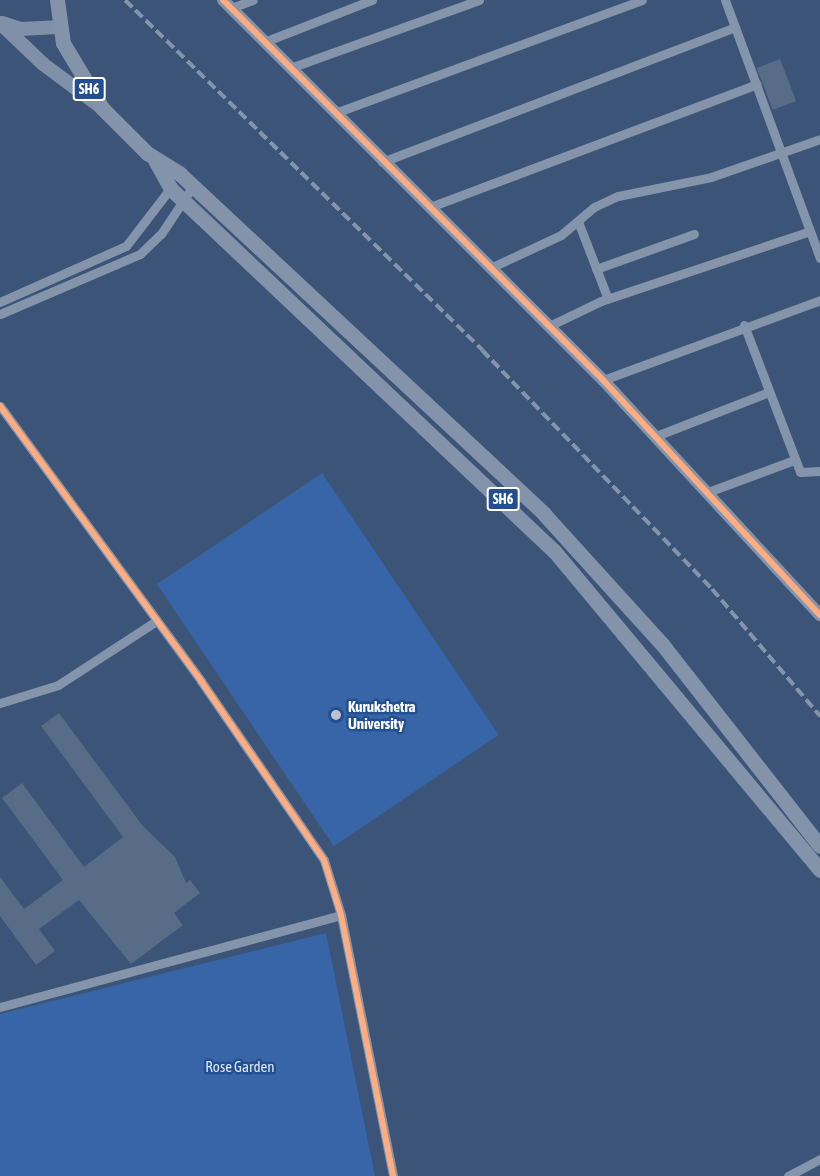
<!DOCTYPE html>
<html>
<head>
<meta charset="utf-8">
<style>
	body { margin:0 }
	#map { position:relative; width:820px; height:1176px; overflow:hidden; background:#3c5478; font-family:"Asap Condensed",sans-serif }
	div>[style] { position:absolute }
	.green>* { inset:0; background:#3865a7; transform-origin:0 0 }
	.building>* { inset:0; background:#586b87; transform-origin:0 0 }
	.minor>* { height:9px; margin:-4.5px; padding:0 4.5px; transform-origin:4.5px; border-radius:4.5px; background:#8394ab }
	.tertiary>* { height:12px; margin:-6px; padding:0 6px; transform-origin:6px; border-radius:6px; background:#8394ab }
	.secondary>* { height:14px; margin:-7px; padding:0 7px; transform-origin:7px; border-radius:7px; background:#8090a8 }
	.primary>* { height:15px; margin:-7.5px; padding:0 7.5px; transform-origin:7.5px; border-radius:7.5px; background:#8393aa }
	.rail>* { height:4px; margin-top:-2px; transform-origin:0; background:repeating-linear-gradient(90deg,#8394ab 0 10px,transparent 0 14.5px) }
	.cycleway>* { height:6px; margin:-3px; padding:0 3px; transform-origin:3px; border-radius:3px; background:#ffac80 }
	.dots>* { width:16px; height:16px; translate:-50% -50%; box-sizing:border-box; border:3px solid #234f91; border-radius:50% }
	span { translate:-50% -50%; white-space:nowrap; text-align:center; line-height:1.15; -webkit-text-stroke:5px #234f91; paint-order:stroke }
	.shield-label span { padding:2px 4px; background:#234f91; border:2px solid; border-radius:4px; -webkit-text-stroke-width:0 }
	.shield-label { font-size:14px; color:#fff; font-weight:700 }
	.poi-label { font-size:15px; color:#fff; font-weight:700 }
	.left { translate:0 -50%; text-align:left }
	.park-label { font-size:15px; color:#d9e7f9 }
</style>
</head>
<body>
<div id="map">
	<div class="green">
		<div style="left:322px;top:473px;width:316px;height:199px;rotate:56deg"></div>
		<div style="clip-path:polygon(326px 933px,375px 1176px,0 1176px,0 1014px)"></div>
	</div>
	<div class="building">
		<div style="left:780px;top:59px;width:45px;height:25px;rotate:69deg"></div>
		<div style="clip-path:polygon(59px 713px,142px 825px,175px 857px,186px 883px,190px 880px,200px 893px,174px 913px,183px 925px,131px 964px,79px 900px,39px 929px,55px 951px,36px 965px,0 916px,0 877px,24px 909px,63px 880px,2px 798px,22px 783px,84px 867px,123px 837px,41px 726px)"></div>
	</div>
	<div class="minor">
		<div style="left:725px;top:0;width:275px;rotate:69.8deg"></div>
		<div style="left:231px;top:8px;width:23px;rotate:-20deg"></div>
		<div style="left:264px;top:42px;width:116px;rotate:-21.3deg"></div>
		<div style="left:290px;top:68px;width:201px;rotate:-19.8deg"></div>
		<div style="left:335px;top:113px;width:327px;rotate:-20.2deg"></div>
		<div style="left:382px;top:162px;width:378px;rotate:-20.9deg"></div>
		<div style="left:430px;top:207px;width:349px;rotate:-20.6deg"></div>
		<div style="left:579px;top:224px;width:80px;rotate:68.9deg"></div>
		<div style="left:490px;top:268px;width:78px;rotate:-24.9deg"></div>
		<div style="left:561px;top:235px;width:43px;rotate:-40.3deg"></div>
		<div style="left:594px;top:207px;width:26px;rotate:-25deg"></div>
		<div style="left:618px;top:196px;width:95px;rotate:-11.5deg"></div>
		<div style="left:711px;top:177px;width:115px;rotate:-19.2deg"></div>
		<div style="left:596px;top:269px;width:104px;rotate:-19.7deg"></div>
		<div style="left:0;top:302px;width:138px;rotate:-24deg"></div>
		<div style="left:126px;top:246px;width:76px;rotate:-52.5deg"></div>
		<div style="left:0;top:314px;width:152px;rotate:-23.2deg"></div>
		<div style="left:140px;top:254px;width:29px;rotate:-44deg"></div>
		<div style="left:161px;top:234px;width:58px;rotate:-56.3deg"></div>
		<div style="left:744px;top:325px;width:157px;rotate:69.1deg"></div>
		<div style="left:800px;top:472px;width:20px;rotate:-3deg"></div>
		<div style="left:549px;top:326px;width:58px;rotate:-25.7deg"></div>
		<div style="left:601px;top:301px;width:220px;rotate:-18.5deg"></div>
		<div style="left:603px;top:380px;width:231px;rotate:-20.2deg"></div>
		<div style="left:0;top:406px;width:341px;rotate:53.8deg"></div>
		<div style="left:201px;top:681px;width:217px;rotate:55.5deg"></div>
		<div style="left:324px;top:860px;width:58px;rotate:72.8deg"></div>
		<div style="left:341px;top:915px;width:266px;rotate:78.7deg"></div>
		<div style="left:656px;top:436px;width:121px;rotate:-21.3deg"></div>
		<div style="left:708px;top:492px;width:92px;rotate:-20.4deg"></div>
		<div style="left:0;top:703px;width:61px;rotate:-17.2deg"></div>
		<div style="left:58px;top:685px;width:117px;rotate:-33.1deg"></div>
		<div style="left:0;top:1007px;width:353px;rotate:-15.1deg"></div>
		<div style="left:788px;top:1176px;width:36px;rotate:-28deg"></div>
	</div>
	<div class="tertiary">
		<div style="left:223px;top:0;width:537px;rotate:45deg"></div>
		<div style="left:603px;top:380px;width:320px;rotate:47.3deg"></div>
	</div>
	<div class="secondary">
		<div style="left:0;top:23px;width:59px;rotate:43.6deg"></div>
		<div style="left:43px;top:64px;width:74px;rotate:36.7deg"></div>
		<div style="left:2px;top:23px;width:20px;rotate:18deg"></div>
		<div style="left:21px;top:29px;width:36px;rotate:-3deg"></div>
	</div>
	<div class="primary">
		<div style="left:57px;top:0;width:43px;rotate:82.1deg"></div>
		<div style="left:63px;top:43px;width:76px;rotate:59deg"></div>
		<div style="left:102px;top:108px;width:64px;rotate:45deg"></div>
		<div style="left:147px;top:153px;width:39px;rotate:32deg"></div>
		<div style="left:180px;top:174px;width:498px;rotate:43deg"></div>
		<div style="left:544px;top:514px;width:176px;rotate:47.8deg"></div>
		<div style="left:662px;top:644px;width:256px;rotate:52deg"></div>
		<div style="left:155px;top:160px;width:33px;rotate:61deg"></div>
		<div style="left:171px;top:189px;width:528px;rotate:43.39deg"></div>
		<div style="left:555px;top:552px;width:414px;rotate:50.2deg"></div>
	</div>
	<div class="rail">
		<div style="left:125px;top:0;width:500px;rotate:44.4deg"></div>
		<div style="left:482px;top:350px;width:332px;rotate:46.1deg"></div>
		<div style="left:712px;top:589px;width:167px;rotate:49.6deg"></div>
	</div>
	<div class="cycleway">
		<div style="left:223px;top:0;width:537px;rotate:45deg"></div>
		<div style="left:603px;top:380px;width:320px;rotate:47.3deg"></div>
		<div style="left:0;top:406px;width:341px;rotate:53.8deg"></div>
		<div style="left:201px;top:681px;width:217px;rotate:55.5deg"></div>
		<div style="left:324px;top:860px;width:58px;rotate:72.8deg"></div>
		<div style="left:341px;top:915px;width:266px;rotate:78.7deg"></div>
	</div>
	<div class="dots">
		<div style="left:336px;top:715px;background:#bbc3d0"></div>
	</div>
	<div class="shield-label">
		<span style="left:89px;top:89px">SH6</span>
		<span style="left:503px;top:499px">SH6</span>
	</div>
	<div class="poi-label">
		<span class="left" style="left:348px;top:715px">Kurukshetra<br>University</span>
	</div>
	<div class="park-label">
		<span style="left:240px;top:1067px">Rose Garden</span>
	</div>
</div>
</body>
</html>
